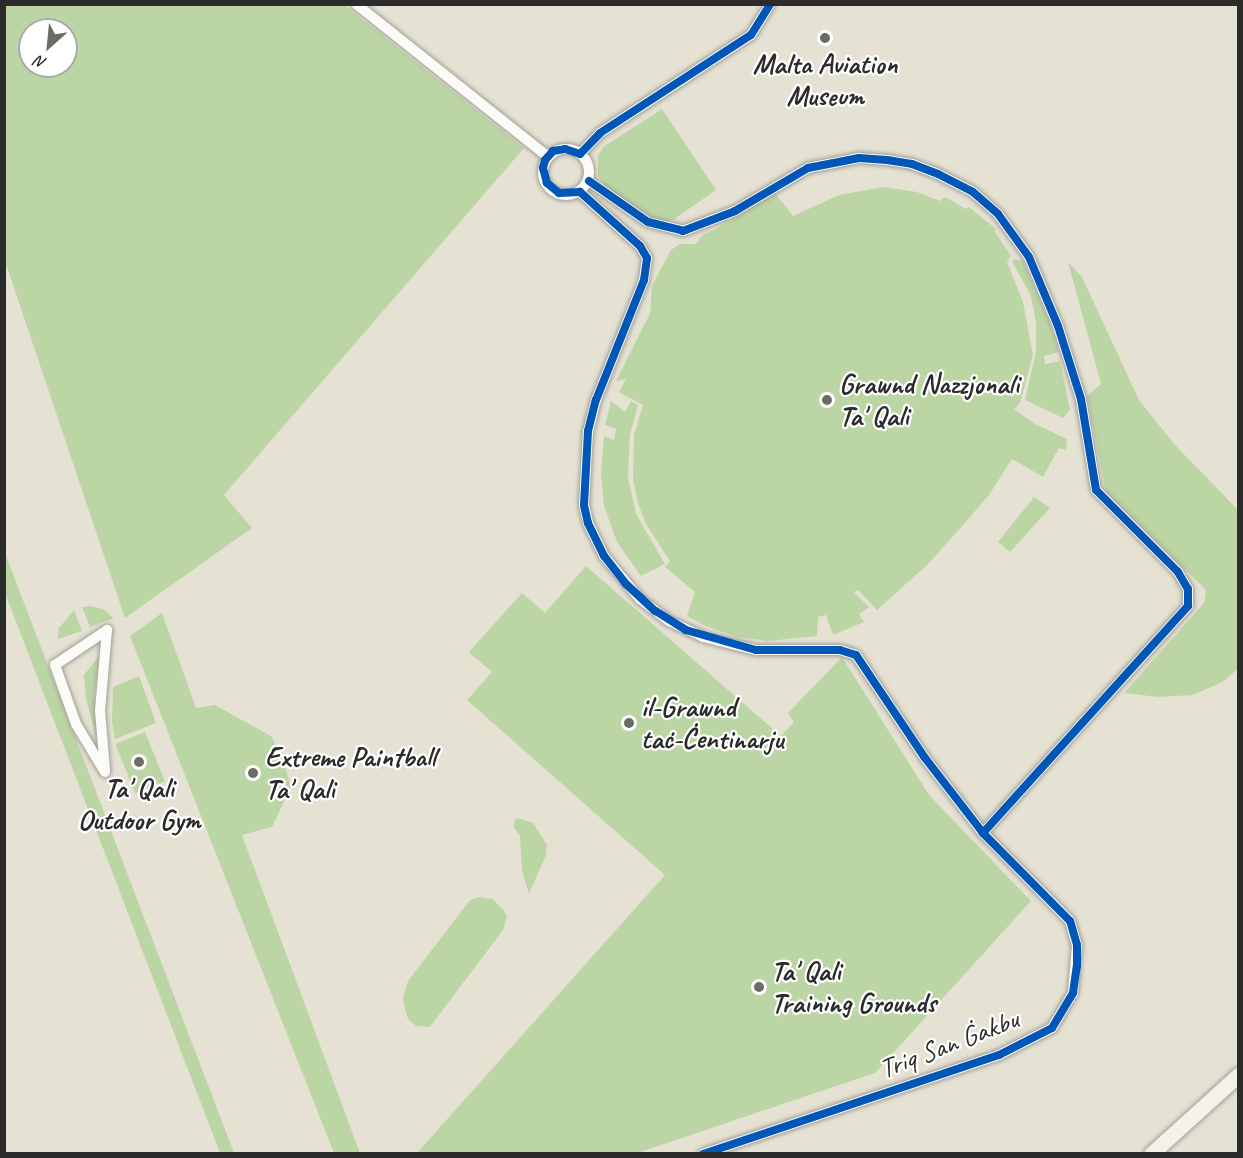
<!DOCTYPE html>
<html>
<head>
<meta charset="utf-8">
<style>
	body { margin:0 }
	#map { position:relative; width:1243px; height:1158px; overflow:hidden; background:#e6e2d3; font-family:Caveat,sans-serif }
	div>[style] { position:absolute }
	.green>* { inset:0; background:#bbd6a4; transform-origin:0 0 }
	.roads { filter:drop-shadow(0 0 2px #a2a098) drop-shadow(0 0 2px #a2a098) }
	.street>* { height:10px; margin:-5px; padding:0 5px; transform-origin:5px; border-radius:5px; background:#fbfbf8 }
	.street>.ring { margin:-5px; padding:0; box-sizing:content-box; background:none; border:10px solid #fbfbf8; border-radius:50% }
	.secondary>* { height:15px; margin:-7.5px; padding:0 7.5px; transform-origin:7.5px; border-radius:7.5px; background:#f4f0ea }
	.cycleway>* { height:8px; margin:-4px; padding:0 4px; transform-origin:4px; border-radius:4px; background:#0057b8 }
	.dots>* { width:16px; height:16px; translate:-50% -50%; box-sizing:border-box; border:3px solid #fff; border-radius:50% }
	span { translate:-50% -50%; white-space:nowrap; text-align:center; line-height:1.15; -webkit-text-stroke:4.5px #fff; paint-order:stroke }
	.poi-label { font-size:28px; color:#2b2b2b; font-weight:700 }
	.left { translate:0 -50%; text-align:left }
	.street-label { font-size:28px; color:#2b2b2b }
	.frame { position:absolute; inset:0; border:6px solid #2b2b2b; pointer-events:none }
	.north { position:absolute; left:18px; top:18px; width:60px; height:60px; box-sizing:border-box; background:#fff; border:2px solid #aaa; border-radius:50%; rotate:207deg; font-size:16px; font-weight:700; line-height:24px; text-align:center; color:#2b2b2b }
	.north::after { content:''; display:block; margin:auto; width:21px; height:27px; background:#6c6b66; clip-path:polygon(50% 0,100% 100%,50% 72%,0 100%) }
</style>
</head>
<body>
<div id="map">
	<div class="green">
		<div style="clip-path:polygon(evenodd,4px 5px,344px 5px,524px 148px,224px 495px,252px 528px,125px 618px,5px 261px,4px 5px,30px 30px,66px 30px,66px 66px,30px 66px,30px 30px)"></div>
		<div style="clip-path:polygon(662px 109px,716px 190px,673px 220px,656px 222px,609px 190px,598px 176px,598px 156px,603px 147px)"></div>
		<div style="clip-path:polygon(883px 187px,917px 192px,940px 201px,945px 197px,966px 209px,969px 207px,996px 229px,995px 232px,1011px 256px,1007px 262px,1023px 302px,1033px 355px,1020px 403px,1014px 409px,1035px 424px,1067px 439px,1066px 450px,1059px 448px,1043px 477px,1012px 459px,989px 495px,964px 524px,928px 564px,877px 610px,858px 590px,854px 592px,869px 607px,859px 614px,864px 622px,833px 635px,826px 615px,818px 617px,817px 636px,767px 641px,737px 637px,706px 626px,687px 616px,695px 592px,665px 567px,670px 561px,646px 524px,638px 503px,633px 478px,634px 435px,643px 405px,619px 392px,626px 379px,616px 381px,650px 313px,652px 286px,671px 250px,680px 244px,696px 244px,703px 234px,714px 230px,775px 193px,793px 216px,839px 195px)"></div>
		<div style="clip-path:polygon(1013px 259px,1023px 261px,1051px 326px,1059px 352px,1044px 356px,1045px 364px,1060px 361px,1070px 410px,1063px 418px,1025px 400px,1036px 352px,1036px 323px,1031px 296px,1013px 263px)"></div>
		<div style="clip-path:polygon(1068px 262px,1082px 277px,1139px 400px,1174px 444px,1238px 510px,1238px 669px,1222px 682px,1193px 695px,1158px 697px,1124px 693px,1204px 603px,1206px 590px,1106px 492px,1087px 396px,1101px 384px)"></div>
		<div style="clip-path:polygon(611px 401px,625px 412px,631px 401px,638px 405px,630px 435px,628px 477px,636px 514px,665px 564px,641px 576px,617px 542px,604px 506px,601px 475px,604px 436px,614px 440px,616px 429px,605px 425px)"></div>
		<div style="clip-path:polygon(1034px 497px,1050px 508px,1010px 552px,998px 542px)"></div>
		<div style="clip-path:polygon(4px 553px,5px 553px,234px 1153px,220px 1153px,5px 593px)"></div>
		<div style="clip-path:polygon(586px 566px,781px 736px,794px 722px,788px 713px,842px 657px,929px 795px,1031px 901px,875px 1073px,637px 1153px,417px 1153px,665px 875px,467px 700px,492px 672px,469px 652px,522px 593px,545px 613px)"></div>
		<div style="clip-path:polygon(91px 606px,103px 609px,114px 618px,90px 627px,82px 607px)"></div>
		<div style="clip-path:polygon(74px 610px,82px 631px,58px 639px,59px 628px)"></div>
		<div style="clip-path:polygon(162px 613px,196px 708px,215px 705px,271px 736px,283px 760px,291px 787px,272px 827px,242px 835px,360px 1153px,334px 1153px,130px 636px)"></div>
		<div style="clip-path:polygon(100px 655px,94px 696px,97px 739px,86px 699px,84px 675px)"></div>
		<div style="clip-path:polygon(139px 676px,156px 723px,115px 739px,112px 722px,113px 687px)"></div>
		<div style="left:145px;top:732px;width:53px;height:32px;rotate:68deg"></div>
		<div style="clip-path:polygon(518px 818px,533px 823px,547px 845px,546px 855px,529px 894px,522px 871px,520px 836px,514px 827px,515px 819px)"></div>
		<div style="clip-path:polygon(480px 897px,492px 899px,504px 910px,507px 917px,503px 930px,430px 1027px,416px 1026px,408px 1019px,405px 1009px,403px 997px,408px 981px,470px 900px)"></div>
	</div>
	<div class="roads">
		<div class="street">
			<div style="left:356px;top:4px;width:244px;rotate:38.5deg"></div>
			<div class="ring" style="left:543px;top:149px;width:36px;height:36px"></div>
			<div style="left:580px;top:154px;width:29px;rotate:-46deg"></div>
			<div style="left:600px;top:133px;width:180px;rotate:-33deg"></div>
			<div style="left:751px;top:35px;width:36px;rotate:-58deg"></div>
			<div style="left:589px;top:181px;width:72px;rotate:34.8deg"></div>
			<div style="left:648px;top:222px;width:36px;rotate:14deg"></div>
			<div style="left:683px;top:231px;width:56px;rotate:-21deg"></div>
			<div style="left:735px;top:211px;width:85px;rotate:-30.5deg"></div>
			<div style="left:808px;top:168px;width:52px;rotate:-11.1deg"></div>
			<div style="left:859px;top:158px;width:28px;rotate:4deg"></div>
			<div style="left:887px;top:160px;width:25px;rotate:9deg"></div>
			<div style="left:912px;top:164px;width:28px;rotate:21deg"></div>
			<div style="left:938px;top:174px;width:39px;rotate:27deg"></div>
			<div style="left:973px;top:192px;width:33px;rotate:41deg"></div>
			<div style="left:998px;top:214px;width:53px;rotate:54.2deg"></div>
			<div style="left:1029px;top:257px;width:75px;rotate:67.2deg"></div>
			<div style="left:1058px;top:326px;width:77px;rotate:72.5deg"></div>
			<div style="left:1081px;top:399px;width:92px;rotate:80.6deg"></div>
			<div style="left:1096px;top:490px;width:116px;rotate:45deg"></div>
			<div style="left:1178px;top:572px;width:20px;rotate:60deg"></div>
			<div style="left:1188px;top:589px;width:17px;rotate:90deg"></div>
			<div style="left:1188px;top:606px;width:306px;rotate:132.1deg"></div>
			<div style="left:580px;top:192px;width:81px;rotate:42deg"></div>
			<div style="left:640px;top:246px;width:14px;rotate:60deg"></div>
			<div style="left:647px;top:258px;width:22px;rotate:98deg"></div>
			<div style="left:644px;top:280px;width:129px;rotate:111.8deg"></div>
			<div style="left:596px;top:400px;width:32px;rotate:104deg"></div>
			<div style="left:588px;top:431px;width:74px;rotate:93.1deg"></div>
			<div style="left:584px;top:505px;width:18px;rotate:77deg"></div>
			<div style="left:588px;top:523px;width:37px;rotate:64deg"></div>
			<div style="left:604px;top:556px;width:56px;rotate:50.1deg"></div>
			<div style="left:640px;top:599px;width:36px;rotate:37deg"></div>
			<div style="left:669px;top:621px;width:38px;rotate:25deg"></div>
			<div style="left:703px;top:637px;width:55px;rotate:13.8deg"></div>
			<div style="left:756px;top:650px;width:84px"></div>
			<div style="left:840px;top:650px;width:17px;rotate:17deg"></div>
			<div style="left:856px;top:655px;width:124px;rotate:56.2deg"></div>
			<div style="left:925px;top:758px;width:95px;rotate:52.3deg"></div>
			<div style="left:983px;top:833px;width:124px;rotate:45.3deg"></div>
			<div style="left:1070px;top:921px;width:25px;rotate:74deg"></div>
			<div style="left:1077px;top:945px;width:48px;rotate:94.8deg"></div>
			<div style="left:1073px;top:993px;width:41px;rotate:121deg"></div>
			<div style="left:1052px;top:1028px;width:59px;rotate:153deg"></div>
			<div style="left:999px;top:1055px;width:312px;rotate:161.5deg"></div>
			<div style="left:105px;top:770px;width:59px;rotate:-94.8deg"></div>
			<div style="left:100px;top:711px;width:81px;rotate:-85.1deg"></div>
			<div style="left:105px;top:772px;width:56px;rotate:-121.1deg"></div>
			<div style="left:76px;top:724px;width:63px;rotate:-109.6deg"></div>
			<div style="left:55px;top:665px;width:63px;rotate:-33.9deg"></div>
		</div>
		<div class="secondary">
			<div style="left:1151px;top:1154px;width:118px;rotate:-42.2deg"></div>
		</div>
	</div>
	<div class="cycleway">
		<div style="left:589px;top:181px;width:72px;rotate:34.8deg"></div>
		<div style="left:648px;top:222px;width:36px;rotate:14deg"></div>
		<div style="left:683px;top:231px;width:56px;rotate:-21deg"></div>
		<div style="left:735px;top:211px;width:85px;rotate:-30.5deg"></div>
		<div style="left:808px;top:168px;width:52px;rotate:-11.1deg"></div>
		<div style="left:859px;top:158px;width:28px;rotate:4deg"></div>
		<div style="left:887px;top:160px;width:25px;rotate:9deg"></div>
		<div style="left:912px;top:164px;width:28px;rotate:21deg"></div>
		<div style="left:938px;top:174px;width:39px;rotate:27deg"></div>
		<div style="left:973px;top:192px;width:33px;rotate:41deg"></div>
		<div style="left:998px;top:214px;width:53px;rotate:54.2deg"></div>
		<div style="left:1029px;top:257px;width:75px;rotate:67.2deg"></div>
		<div style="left:1058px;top:326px;width:77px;rotate:72.5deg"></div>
		<div style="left:1081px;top:399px;width:92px;rotate:80.6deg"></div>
		<div style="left:1096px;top:490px;width:116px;rotate:45deg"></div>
		<div style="left:1178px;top:572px;width:20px;rotate:60deg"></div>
		<div style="left:1188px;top:589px;width:17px;rotate:90deg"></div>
		<div style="left:1188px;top:606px;width:306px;rotate:132.1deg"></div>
		<div style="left:703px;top:1154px;width:312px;rotate:-18.5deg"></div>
		<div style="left:999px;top:1055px;width:59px;rotate:-27deg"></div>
		<div style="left:1052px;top:1028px;width:41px;rotate:-59deg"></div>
		<div style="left:1073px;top:993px;width:27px;rotate:-82deg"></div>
		<div style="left:1077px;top:966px;width:21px;rotate:-90deg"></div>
		<div style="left:1077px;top:945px;width:25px;rotate:-106deg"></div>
		<div style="left:1070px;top:921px;width:124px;rotate:-134.7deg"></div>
		<div style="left:983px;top:833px;width:95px;rotate:-127.7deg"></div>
		<div style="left:925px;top:758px;width:124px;rotate:-123.8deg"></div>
		<div style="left:856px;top:655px;width:17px;rotate:-163deg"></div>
		<div style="left:840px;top:650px;width:84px;rotate:180deg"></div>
		<div style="left:756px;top:650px;width:73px;rotate:-164.1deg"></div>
		<div style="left:686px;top:630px;width:36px;rotate:-148deg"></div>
		<div style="left:655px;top:611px;width:40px;rotate:-137deg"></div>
		<div style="left:626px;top:584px;width:36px;rotate:-128deg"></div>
		<div style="left:604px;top:556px;width:37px;rotate:-116deg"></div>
		<div style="left:588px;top:523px;width:18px;rotate:-103deg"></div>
		<div style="left:584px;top:505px;width:74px;rotate:-86.9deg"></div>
		<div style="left:588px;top:431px;width:32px;rotate:-76deg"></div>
		<div style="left:596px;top:400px;width:129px;rotate:-68.2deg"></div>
		<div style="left:644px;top:280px;width:22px;rotate:-82deg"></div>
		<div style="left:647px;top:258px;width:14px;rotate:-120deg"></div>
		<div style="left:640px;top:246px;width:81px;rotate:-138deg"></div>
		<div style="left:580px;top:192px;width:21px;rotate:177deg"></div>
		<div style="left:559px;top:193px;width:16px;rotate:-140deg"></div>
		<div style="left:547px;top:183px;width:16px;rotate:-105deg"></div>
		<div style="left:543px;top:168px;width:8px;rotate:-76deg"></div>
		<div style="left:545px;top:160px;width:12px;rotate:-48deg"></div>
		<div style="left:553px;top:151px;width:12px;rotate:-9deg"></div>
		<div style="left:565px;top:149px;width:16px;rotate:18deg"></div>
		<div style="left:580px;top:154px;width:29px;rotate:-46deg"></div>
		<div style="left:600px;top:133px;width:180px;rotate:-33deg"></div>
		<div style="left:751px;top:35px;width:36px;rotate:-58deg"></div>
	</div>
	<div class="dots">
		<div style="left:825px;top:38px;background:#6c6b66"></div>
		<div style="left:827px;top:400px;background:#6c6b66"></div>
		<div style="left:629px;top:723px;background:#6c6b66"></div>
		<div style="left:139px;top:762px;background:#6c6b66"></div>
		<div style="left:253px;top:773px;background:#6c6b66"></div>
		<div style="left:759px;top:987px;background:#6c6b66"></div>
	</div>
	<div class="poi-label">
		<span style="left:825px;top:80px">Malta Aviation<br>Museum</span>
		<span class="left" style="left:839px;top:400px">Grawnd Nazzjonali<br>Ta' Qali</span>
		<span class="left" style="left:641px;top:723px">il-Grawnd<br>taċ-Ċentinarju</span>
		<span class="left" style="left:265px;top:773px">Extreme Paintball<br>Ta' Qali</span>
		<span style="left:139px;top:804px">Ta' Qali<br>Outdoor Gym</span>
		<span class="left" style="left:771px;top:987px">Ta' Qali<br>Training Grounds</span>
	</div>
	<div class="street-label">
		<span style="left:949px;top:1044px;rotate:-21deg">Triq San Ġakbu</span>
	</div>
	<div class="frame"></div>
	<div class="north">N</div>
</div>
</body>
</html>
